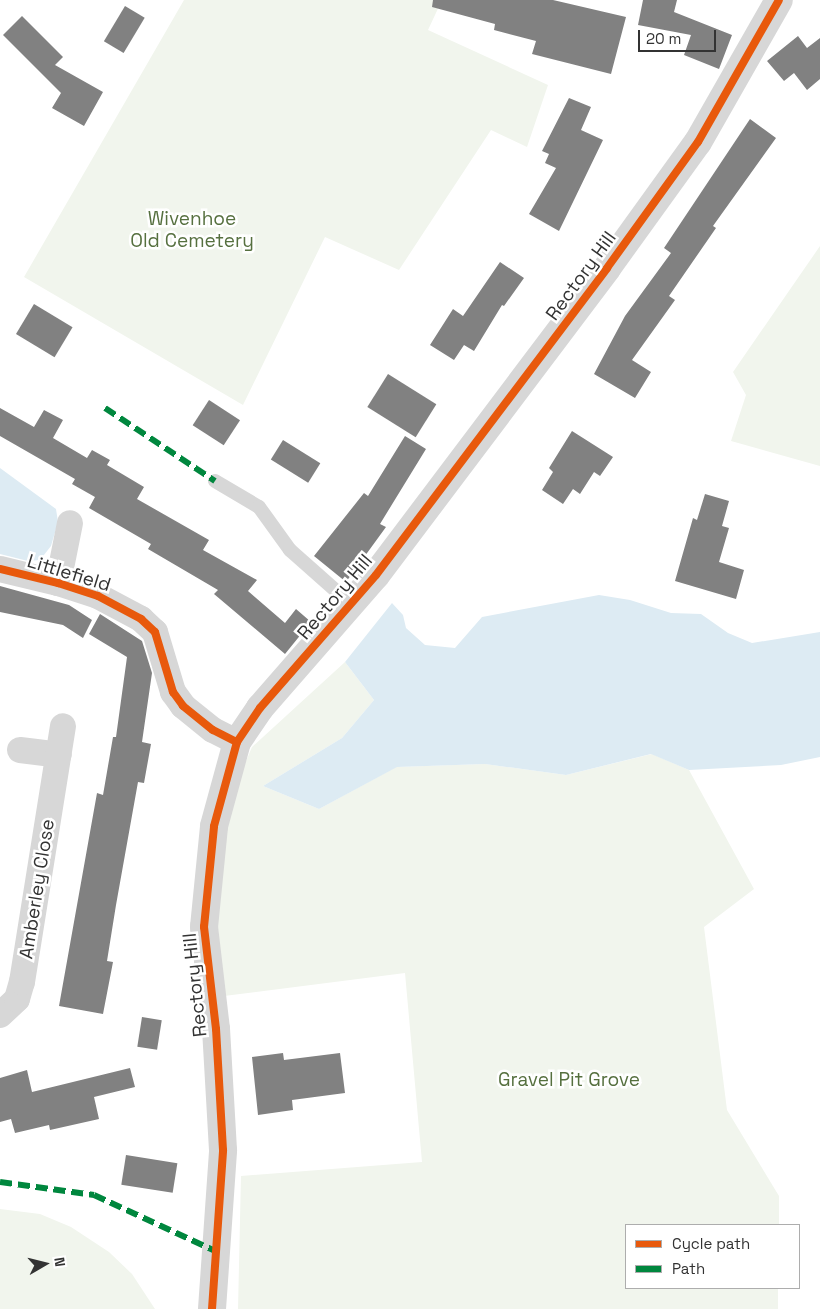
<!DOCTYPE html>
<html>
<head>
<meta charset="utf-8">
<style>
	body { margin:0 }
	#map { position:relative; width:820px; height:1309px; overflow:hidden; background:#fff; font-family:"Space Grotesk",sans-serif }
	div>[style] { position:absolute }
	.green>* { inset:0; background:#f1f5ed }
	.water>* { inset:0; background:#ddebf3 }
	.building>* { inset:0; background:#818181; transform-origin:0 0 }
	.service>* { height:14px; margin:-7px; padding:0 7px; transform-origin:7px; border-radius:7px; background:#d7d7d7 }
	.minor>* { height:26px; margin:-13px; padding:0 13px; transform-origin:13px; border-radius:13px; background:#d7d7d7 }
	.tertiary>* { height:28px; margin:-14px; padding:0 14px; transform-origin:14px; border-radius:14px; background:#d7d7d7 }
	.quiet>* { height:6px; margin-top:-3px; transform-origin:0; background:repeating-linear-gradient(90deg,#00873e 0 12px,transparent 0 18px) }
	.cycleway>* { height:8px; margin:-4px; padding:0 4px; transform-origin:4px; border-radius:4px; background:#e8590c }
	span { translate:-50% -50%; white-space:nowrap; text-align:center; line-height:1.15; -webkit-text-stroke:5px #fff; paint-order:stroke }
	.park-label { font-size:19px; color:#56703f }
	.street-label { font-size:19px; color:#333 }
	.legend { position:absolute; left:625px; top:1224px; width:175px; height:65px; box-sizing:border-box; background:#fff; border:1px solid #adadad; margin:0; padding:6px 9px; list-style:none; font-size:15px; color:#333 }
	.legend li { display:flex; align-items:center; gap:10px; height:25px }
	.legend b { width:25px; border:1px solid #adadad }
	.north { position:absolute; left:20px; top:1239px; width:50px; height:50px; -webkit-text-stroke:4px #fff; paint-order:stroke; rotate:82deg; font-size:14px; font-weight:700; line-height:20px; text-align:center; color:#333 }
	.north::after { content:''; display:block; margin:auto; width:18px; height:22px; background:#333; clip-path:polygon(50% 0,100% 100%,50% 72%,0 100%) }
	.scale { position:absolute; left:638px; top:30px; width:78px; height:22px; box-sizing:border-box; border:2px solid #333; border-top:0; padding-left:6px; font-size:15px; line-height:18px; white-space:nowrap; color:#333; -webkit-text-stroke:4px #fff; paint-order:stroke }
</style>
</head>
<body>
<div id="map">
	<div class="green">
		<div style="clip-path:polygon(184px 0,442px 0,428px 30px,548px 85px,527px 147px,491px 130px,399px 270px,325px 237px,243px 405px,24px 277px)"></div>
		<div style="clip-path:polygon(820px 246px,820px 466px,731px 441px,746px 395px,733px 372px)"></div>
		<div style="clip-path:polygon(345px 662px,374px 700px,342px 738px,263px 786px,319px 809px,396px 767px,485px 764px,566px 775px,652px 754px,689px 770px,754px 889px,704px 927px,727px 1110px,779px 1196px,779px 1225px,626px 1225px,626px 1288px,778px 1288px,778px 1309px,238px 1309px,241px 1176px,422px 1162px,405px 973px,224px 996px,216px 906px,222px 818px,252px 747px)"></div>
		<div style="clip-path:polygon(0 1209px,40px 1214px,71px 1227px,109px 1252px,132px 1274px,155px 1309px,0 1309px)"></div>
	</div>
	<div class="water">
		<div style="clip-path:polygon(0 468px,56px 509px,58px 522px,51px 546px,40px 560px,28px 561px,0 554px)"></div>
		<div style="clip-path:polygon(599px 595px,630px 600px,671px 613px,701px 614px,728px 633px,752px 643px,820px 632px,820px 757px,781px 765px,689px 770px,651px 754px,566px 775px,485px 764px,397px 767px,319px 809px,263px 786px,342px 738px,374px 700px,345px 662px,392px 603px,403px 615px,406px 628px,425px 645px,455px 648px,482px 617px)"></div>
	</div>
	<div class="building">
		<div style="clip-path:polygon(433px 0,553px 0,626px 17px,611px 74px,532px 54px,536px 41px,494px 30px,495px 24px,432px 7px)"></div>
		<div style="clip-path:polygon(643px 0,677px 0,674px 12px,732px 35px,719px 69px,684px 55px,691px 35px,638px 25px)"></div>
		<div style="left:125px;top:6px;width:23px;height:41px;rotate:31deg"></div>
		<div style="clip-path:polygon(22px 16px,63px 57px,55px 65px,103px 92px,84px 126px,52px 108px,61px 93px,3px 35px)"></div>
		<div style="clip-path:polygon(798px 36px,807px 48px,820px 38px,820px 79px,807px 90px,794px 73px,784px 81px,767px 61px)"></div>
		<div style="clip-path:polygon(569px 98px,591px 107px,581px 130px,603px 140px,559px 231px,529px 214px,556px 168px,545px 163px,549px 154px,542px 151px)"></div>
		<div style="clip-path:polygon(750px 119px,776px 138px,713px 226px,716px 228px,669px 296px,675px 300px,632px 360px,651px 372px,635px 398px,594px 374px,625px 316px,671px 253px,664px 248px)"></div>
		<div style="clip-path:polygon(500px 262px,524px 278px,504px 306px,502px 305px,474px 351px,464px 345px,454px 360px,430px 345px,453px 309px,463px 316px)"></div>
		<div style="left:34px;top:304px;width:45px;height:35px;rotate:31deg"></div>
		<div style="left:388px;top:374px;width:57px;height:39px;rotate:32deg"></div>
		<div style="left:209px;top:400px;width:37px;height:30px;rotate:33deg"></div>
		<div style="clip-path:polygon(0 408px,34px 427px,44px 410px,63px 420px,53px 438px,87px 458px,92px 450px,110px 460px,107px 465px,144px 487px,137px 499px,209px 540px,203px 550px,257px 580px,248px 591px,285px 623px,296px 609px,311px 622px,285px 654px,214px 594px,218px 590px,148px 549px,151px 544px,89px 508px,95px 497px,72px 484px,75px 479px,0 436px)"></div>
		<div style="clip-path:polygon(572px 431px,613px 457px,600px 476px,594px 472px,580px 494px,573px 489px,563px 504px,542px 490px,553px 472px,549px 468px)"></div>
		<div style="clip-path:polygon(405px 436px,426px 449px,380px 524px,386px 527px,346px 582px,314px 556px,364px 493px,368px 496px)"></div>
		<div style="left:283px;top:440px;width:44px;height:23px;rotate:32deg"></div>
		<div style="clip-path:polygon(705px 494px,729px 501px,722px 526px,729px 528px,719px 562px,744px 570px,736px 599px,675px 581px,693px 518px,697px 520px)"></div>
		<div style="clip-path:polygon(0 586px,69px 605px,92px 620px,83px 638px,63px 625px,0 612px)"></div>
		<div style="clip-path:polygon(100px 614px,142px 641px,152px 673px,142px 742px,151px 744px,144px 783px,138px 782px,116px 905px,107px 961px,113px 962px,103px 1014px,59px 1006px,97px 793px,103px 795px,113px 737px,116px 737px,127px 657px,89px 634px)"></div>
		<div style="left:142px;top:1017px;width:20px;height:30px;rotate:9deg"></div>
		<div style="clip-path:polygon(283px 1053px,284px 1060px,340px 1053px,345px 1093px,292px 1100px,293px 1110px,258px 1115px,252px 1057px)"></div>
		<div style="clip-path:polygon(130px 1068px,135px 1087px,94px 1097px,99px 1119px,50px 1130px,49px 1125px,15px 1133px,11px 1119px,0 1122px,0 1078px,27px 1070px,32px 1092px)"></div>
		<div style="left:126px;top:1155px;width:52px;height:30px;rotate:9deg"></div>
	</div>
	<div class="service">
		<div style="left:215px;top:481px;width:51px;rotate:30.6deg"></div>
		<div style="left:259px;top:507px;width:53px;rotate:54.2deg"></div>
		<div style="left:290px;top:550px;width:81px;rotate:41.5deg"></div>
	</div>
	<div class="minor">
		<div style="left:0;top:569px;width:60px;rotate:13.6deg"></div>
		<div style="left:58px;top:583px;width:42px;rotate:18deg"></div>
		<div style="left:98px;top:596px;width:49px;rotate:28.1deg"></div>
		<div style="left:141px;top:619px;width:19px;rotate:43deg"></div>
		<div style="left:155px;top:632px;width:63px;rotate:73.3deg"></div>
		<div style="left:173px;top:692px;width:17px;rotate:54deg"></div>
		<div style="left:183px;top:706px;width:38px;rotate:39deg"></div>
		<div style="left:213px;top:730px;width:27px;rotate:27deg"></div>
		<div style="left:58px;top:583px;width:61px;rotate:-78.7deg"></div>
		<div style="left:20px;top:750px;width:39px;rotate:7deg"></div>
		<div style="left:0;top:1015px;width:23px;rotate:-43deg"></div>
		<div style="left:17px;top:999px;width:18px;rotate:-74deg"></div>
		<div style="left:22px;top:982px;width:259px;rotate:-80.9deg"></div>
	</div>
	<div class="tertiary">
		<div style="left:212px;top:1309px;width:159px;rotate:-86deg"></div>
		<div style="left:223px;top:1150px;width:121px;rotate:-93.3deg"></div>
		<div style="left:216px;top:1029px;width:103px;rotate:-96.7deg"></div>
		<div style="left:204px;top:927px;width:101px;rotate:-84.3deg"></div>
		<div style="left:214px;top:826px;width:87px;rotate:-74.7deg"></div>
		<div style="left:237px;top:742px;width:41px;rotate:-55.9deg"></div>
		<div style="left:260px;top:708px;width:176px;rotate:-48.9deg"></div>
		<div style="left:376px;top:575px;width:384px;rotate:-53deg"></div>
		<div style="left:607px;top:268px;width:155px;rotate:-54.2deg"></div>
		<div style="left:698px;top:142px;width:163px;rotate:-60.3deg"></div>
	</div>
	<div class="quiet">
		<div style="left:105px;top:408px;width:132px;rotate:33.6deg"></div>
		<div style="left:0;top:1182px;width:95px;rotate:7.9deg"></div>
		<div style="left:94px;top:1195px;width:133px;rotate:24.8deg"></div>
	</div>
	<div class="cycleway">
		<div style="left:0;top:569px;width:60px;rotate:13.6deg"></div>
		<div style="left:58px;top:583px;width:42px;rotate:18deg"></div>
		<div style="left:98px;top:596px;width:49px;rotate:28.1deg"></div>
		<div style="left:141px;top:619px;width:19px;rotate:43deg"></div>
		<div style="left:155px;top:632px;width:63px;rotate:73.3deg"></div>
		<div style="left:173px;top:692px;width:17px;rotate:54deg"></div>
		<div style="left:183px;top:706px;width:38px;rotate:39deg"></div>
		<div style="left:213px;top:730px;width:27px;rotate:27deg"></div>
		<div style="left:212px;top:1309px;width:159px;rotate:-86deg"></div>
		<div style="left:223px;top:1150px;width:121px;rotate:-93.3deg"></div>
		<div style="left:216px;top:1029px;width:103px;rotate:-96.7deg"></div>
		<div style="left:204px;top:927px;width:101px;rotate:-84.3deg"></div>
		<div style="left:214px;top:826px;width:87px;rotate:-74.7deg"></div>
		<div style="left:237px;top:742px;width:41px;rotate:-55.9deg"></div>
		<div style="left:260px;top:708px;width:176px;rotate:-48.9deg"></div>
		<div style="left:376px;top:575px;width:384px;rotate:-53deg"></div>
		<div style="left:607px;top:268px;width:155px;rotate:-54.2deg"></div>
		<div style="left:698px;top:142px;width:163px;rotate:-60.3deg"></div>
	</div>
	<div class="park-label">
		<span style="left:192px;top:230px">Wivenhoe<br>Old Cemetery</span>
		<span style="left:569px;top:1080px">Gravel Pit Grove</span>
	</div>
	<div class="street-label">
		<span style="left:581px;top:276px;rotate:-54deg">Rectory Hill</span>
		<span style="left:69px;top:573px;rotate:17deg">Littlefield</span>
		<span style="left:335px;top:597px;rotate:-50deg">Rectory Hill</span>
		<span style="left:37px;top:889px;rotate:-81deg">Amberley Close</span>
		<span style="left:195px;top:985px;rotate:-96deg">Rectory Hill</span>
	</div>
	<ul class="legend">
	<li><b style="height:6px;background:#e8590c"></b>Cycle path</li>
	<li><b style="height:6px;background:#00873e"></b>Path</li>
	</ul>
	<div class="north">N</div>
	<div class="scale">20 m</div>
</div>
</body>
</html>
